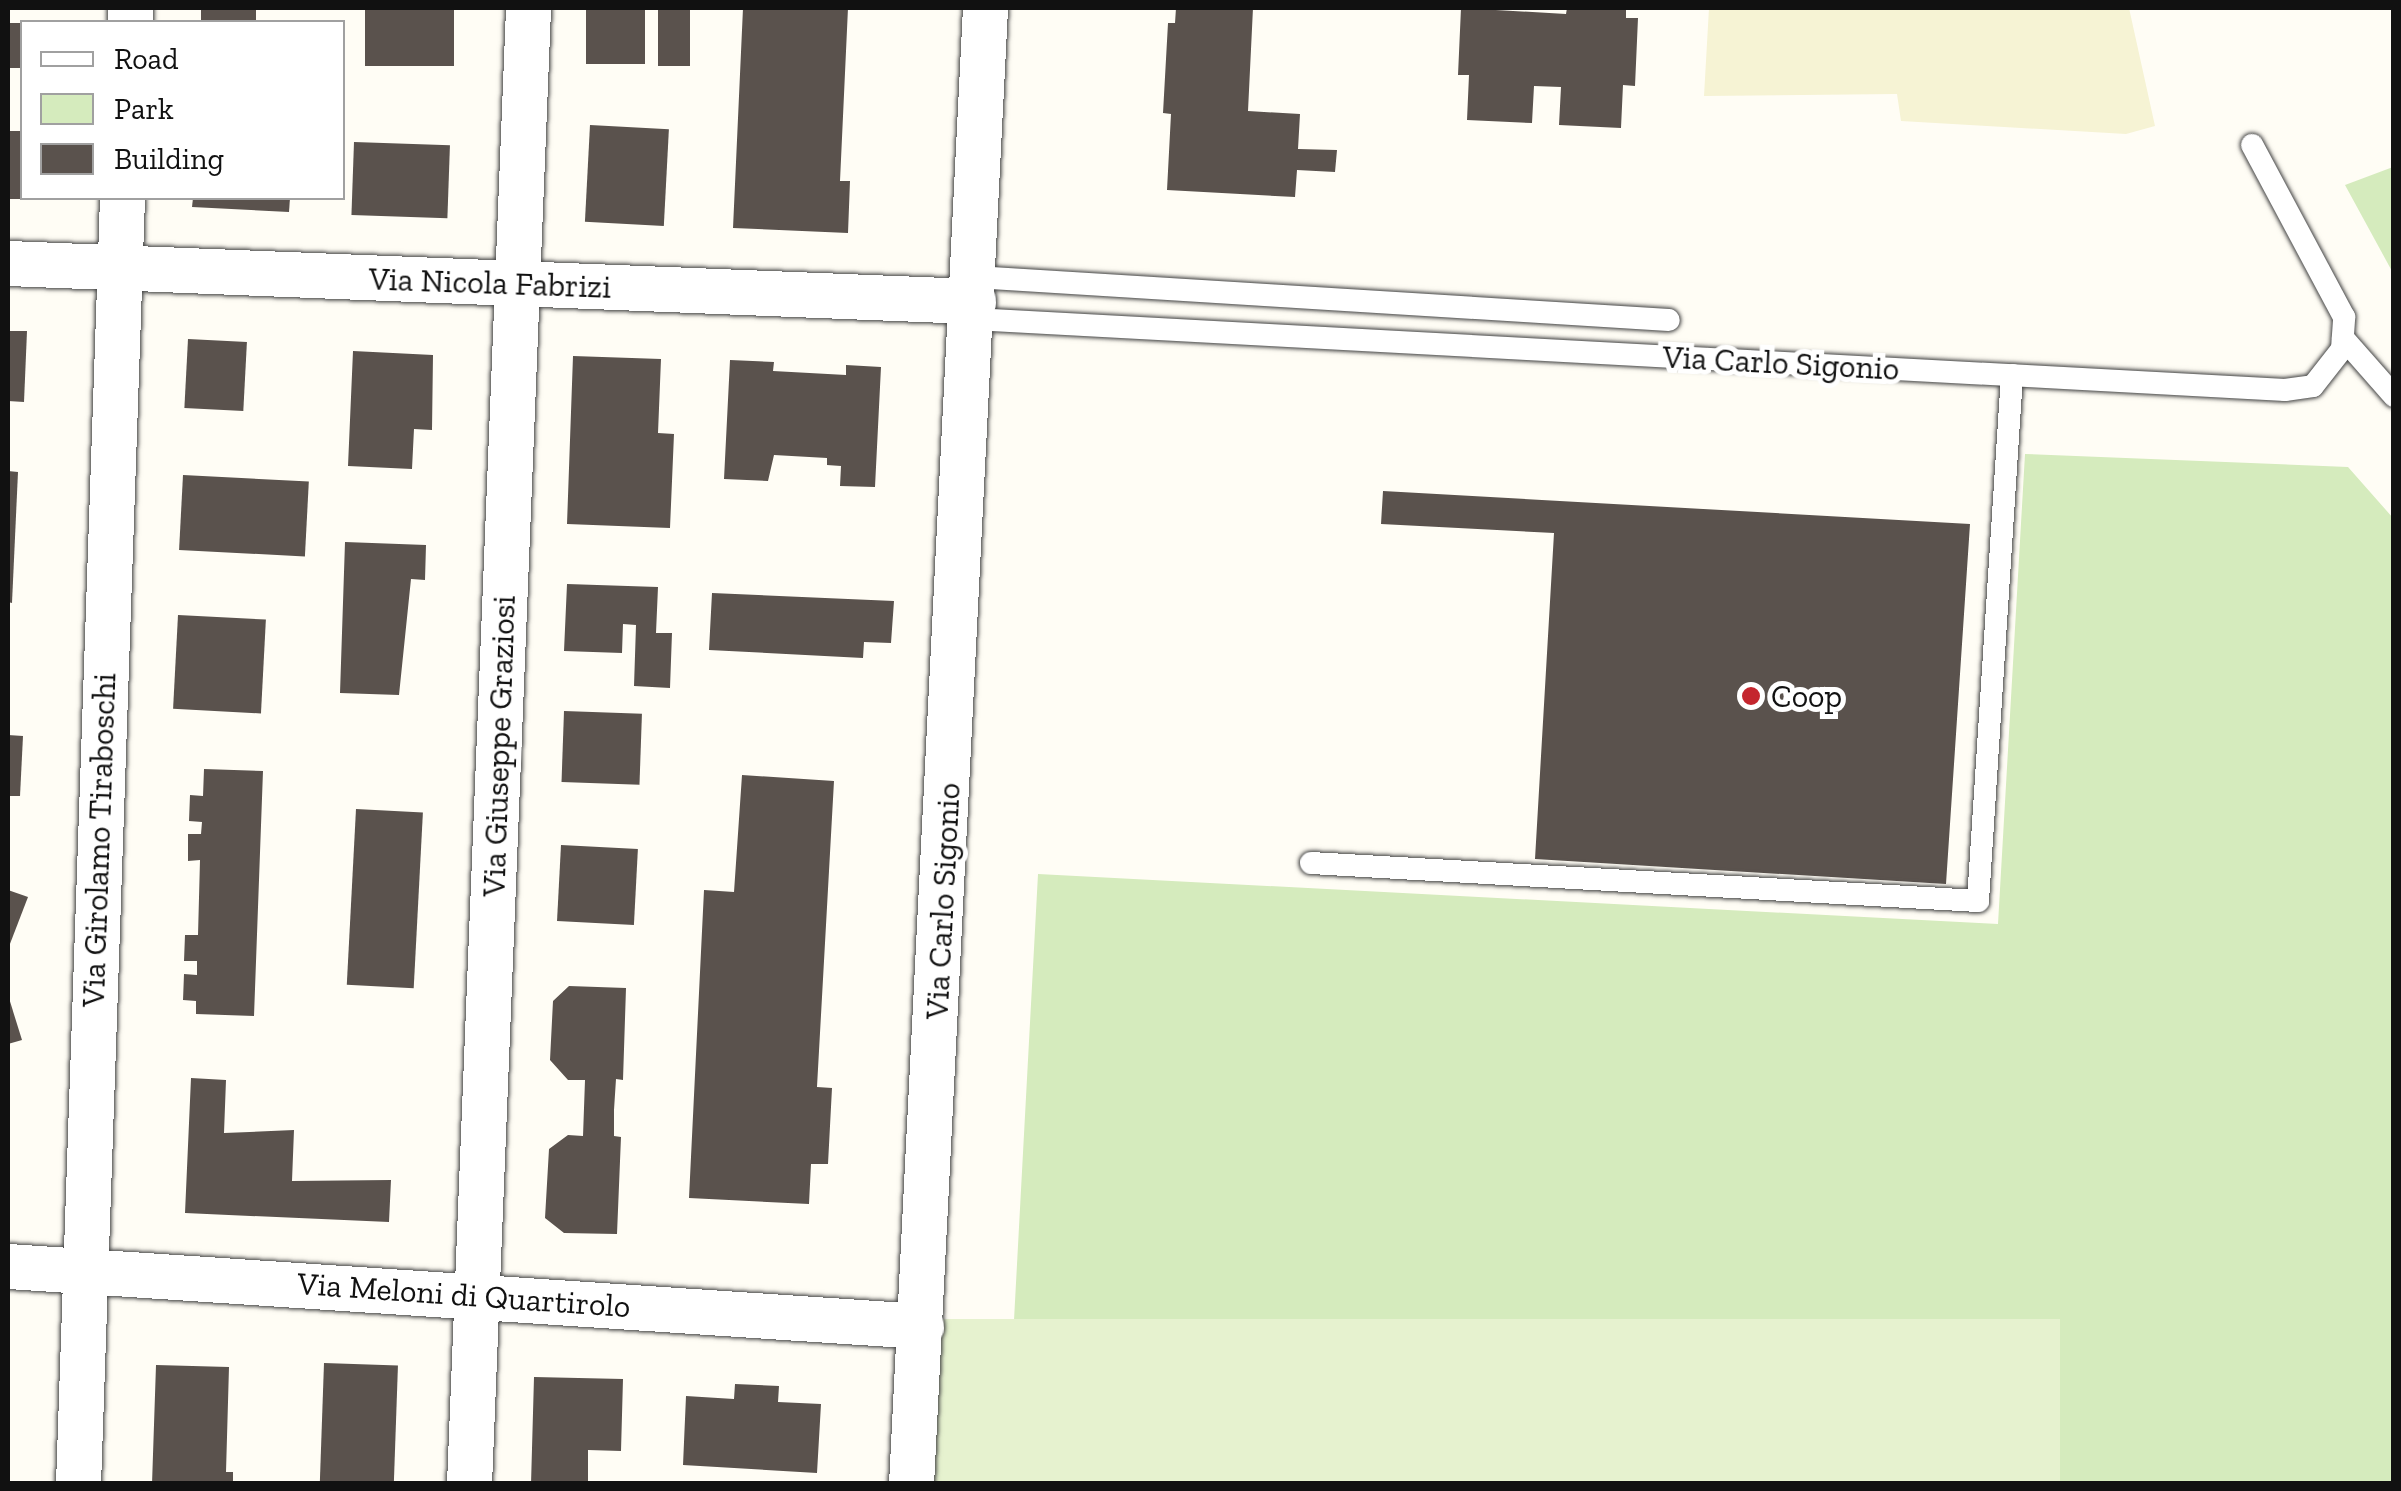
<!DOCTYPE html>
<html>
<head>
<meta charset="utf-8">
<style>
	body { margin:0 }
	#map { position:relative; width:2401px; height:1491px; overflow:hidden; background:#fffdf5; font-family:"Zilla Slab",serif }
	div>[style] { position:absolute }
	.farmland>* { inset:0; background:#f6f3d4 }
	.green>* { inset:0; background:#d5ebbd }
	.pitch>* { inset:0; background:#e6f2cf; transform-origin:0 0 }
	.building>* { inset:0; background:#5a524d; transform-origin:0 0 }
	.roads { filter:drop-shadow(0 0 2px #444) drop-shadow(0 0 2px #444) }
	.service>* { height:22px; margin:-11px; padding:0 11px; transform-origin:11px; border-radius:11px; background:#fff }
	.minor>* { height:45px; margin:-22.5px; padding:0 22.5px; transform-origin:22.5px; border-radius:22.5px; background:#fff }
	.dots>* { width:28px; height:28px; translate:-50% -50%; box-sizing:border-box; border:5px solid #fff; border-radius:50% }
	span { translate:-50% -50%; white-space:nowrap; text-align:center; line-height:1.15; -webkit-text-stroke:10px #fff; paint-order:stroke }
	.street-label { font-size:32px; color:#111 }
	.poi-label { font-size:32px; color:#111 }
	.left { translate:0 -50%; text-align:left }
	.frame { position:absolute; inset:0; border:10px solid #111; pointer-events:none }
	.legend { position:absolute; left:20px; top:20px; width:325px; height:180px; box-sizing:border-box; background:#fff; border:2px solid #a0a0a0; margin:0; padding:12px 18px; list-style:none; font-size:30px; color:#111 }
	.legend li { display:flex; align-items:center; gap:20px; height:50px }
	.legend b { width:50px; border:2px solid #a0a0a0 }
</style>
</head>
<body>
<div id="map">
	<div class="farmland">
		<div style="clip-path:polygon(1709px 8px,2129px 8px,2155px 126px,2126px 134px,1901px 121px,1897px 94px,1704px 96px)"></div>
	</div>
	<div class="green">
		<div style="clip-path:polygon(2393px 167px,2394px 167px,2393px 273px,2345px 185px)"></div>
		<div style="clip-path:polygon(2025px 454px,2348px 467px,2393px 518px,2393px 1483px,2052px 1483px,2060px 1328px,1014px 1320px,1038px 874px,1998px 924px)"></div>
	</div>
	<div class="pitch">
		<div style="left:933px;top:1319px;width:1127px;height:165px"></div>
	</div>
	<div class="building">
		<div style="left:201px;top:8px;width:55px;height:14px"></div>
		<div style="left:365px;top:8px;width:89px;height:58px"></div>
		<div style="left:586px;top:8px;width:59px;height:56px"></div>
		<div style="left:658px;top:8px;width:32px;height:58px"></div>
		<div style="clip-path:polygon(743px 8px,848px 8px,840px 181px,850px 181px,848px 233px,733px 228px)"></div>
		<div style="clip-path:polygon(1176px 8px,1253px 8px,1248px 111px,1300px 114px,1298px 149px,1337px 150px,1335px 172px,1297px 170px,1295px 197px,1167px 190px,1171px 114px,1163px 113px,1168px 23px,1175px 23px)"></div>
		<div style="clip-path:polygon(1461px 8px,1566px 14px,1567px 8px,1626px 8px,1626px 18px,1638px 18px,1635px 86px,1623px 85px,1621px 128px,1559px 125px,1561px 87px,1534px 86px,1532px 123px,1467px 120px,1469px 75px,1458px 75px)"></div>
		<div style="left:8px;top:23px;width:14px;height:45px"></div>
		<div style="left:590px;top:125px;width:79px;height:97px;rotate:3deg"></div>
		<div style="left:8px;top:131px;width:14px;height:68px"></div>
		<div style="left:354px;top:142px;width:96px;height:73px;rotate:2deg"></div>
		<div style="clip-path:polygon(193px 198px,290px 198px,289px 212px,192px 207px)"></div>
		<div style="clip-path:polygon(8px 331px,27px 331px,24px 402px,8px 401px)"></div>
		<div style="left:188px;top:339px;width:59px;height:69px;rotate:3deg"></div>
		<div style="clip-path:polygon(353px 351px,433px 355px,432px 430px,414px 429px,412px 469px,348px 466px)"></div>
		<div style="clip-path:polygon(573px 356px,661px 359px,658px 433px,674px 434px,670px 528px,567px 524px)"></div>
		<div style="clip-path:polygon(730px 360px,774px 362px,773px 371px,846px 375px,846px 365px,881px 367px,875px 487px,840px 486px,841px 466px,827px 465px,827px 458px,774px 455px,768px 481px,724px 479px)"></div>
		<div style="clip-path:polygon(8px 471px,18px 472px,12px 603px,8px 602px)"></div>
		<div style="left:183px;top:475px;width:126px;height:75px;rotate:3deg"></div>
		<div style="clip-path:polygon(1383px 491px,1970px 524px,1946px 884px,1535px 859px,1554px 533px,1381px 524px)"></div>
		<div style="clip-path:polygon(345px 542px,426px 545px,425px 580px,411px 579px,399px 695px,340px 693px)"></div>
		<div style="clip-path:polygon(567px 584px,658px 587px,656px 633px,672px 633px,670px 688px,634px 686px,636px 625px,623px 624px,622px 653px,564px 651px)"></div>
		<div style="clip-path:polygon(712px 593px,894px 601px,891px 643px,864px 642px,863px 658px,709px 650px)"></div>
		<div style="left:178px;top:615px;width:88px;height:94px;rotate:3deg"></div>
		<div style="left:564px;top:711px;width:78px;height:71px;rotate:2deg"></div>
		<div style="clip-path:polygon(8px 735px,23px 736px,20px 796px,8px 796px)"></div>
		<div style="clip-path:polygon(204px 769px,263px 771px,254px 1016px,196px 1014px,196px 1001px,183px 1000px,184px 974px,197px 975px,197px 961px,184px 961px,185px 935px,198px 935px,200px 860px,188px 861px,188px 834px,201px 834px,202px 822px,189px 821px,190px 795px,203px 796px)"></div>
		<div style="clip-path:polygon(742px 775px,834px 781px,817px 1087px,832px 1088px,828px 1164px,811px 1164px,809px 1204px,689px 1198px,704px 890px,734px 892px)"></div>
		<div style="left:356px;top:809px;width:67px;height:176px;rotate:3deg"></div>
		<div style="left:561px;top:845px;width:77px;height:76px;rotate:3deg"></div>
		<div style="clip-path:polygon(8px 890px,28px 897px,8px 949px)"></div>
		<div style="clip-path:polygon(569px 986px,626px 988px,623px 1080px,616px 1079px,614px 1110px,614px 1136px,621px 1137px,617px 1234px,564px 1233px,545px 1218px,549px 1149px,568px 1135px,583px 1136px,585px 1080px,568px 1080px,550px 1060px,553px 1001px)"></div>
		<div style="clip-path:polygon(8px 995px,22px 1040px,8px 1044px)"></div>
		<div style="clip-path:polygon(191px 1078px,226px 1080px,224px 1133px,294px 1130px,292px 1181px,391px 1180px,389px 1222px,185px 1213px)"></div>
		<div style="left:324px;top:1363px;width:74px;height:121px;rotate:2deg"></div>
		<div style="clip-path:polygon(156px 1365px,229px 1367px,226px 1472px,233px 1472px,233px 1482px,152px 1484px)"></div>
		<div style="clip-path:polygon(534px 1377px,623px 1379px,621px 1451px,588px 1450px,588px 1484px,531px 1484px)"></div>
		<div style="clip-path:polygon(735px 1384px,779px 1386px,778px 1402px,821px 1404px,817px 1473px,683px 1465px,686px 1396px,734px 1399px)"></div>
	</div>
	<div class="roads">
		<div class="service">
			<div style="left:975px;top:277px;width:695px;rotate:3.55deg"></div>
			<div style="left:973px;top:319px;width:1314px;rotate:3.1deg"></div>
			<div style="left:2285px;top:390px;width:28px;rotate:-8deg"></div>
			<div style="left:2313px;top:386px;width:47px;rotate:-51.9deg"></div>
			<div style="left:2342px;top:349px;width:32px;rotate:-86deg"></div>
			<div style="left:2344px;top:317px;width:195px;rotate:-118.1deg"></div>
			<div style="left:2343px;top:338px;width:77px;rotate:48.7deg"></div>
			<div style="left:1311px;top:863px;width:668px;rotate:3.26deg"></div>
			<div style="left:1978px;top:901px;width:527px;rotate:-86.3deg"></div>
		</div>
		<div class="minor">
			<div style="left:130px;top:22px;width:14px;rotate:-90deg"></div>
			<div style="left:8px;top:263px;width:966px;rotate:2.26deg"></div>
			<div style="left:8px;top:1266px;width:915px;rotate:3.76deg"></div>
			<div style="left:78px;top:1484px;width:1287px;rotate:-88.04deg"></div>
			<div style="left:469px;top:1484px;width:1477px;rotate:-87.71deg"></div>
			<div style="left:911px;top:1484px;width:1478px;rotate:-87.13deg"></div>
		</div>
	</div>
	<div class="dots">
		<div style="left:1751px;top:696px;background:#c4262e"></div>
	</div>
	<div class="street-label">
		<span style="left:490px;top:283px;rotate:2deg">Via Nicola Fabrizi</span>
		<span style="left:1781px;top:363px;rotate:3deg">Via Carlo Sigonio</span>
		<span style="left:499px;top:746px;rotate:-88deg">Via Giuseppe Graziosi</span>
		<span style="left:99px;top:840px;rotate:-88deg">Via Girolamo Tiraboschi</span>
		<span style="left:943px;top:901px;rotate:-87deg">Via Carlo Sigonio</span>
		<span style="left:464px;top:1295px;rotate:4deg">Via Meloni di Quartirolo</span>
	</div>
	<div class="poi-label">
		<span class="left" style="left:1771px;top:696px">Coop</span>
	</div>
	<div class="frame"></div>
	<ul class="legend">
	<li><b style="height:12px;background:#fff"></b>Road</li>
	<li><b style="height:28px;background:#d5ebbd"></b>Park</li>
	<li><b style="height:28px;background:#5a524d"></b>Building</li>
	</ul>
</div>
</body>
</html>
